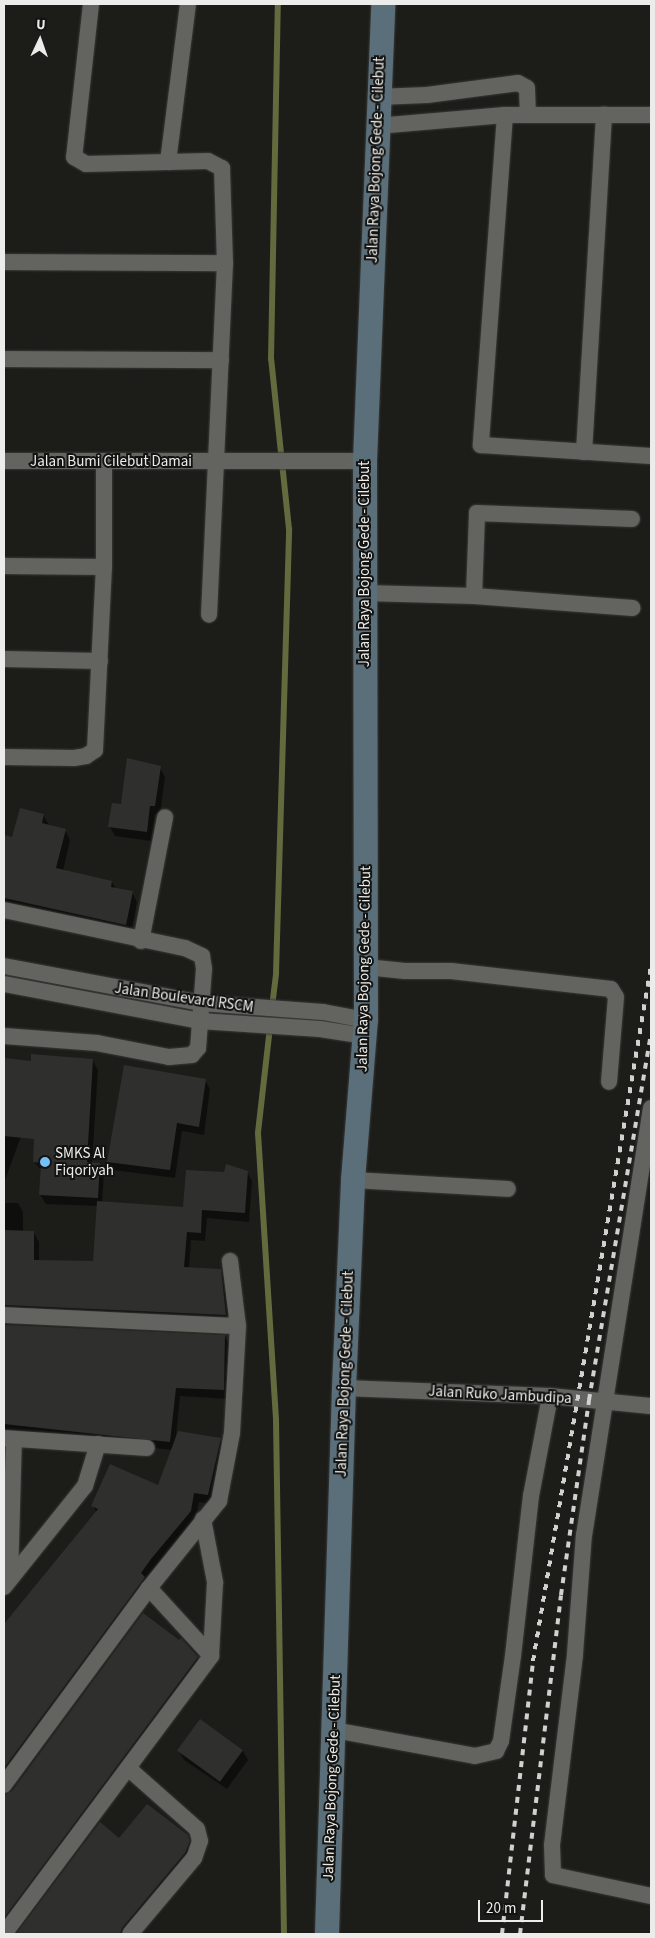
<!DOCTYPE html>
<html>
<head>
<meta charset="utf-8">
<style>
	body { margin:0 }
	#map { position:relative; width:655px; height:1938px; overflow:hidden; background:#1c1c19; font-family:"Source Sans 3",sans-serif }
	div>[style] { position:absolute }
	.shadow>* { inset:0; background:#0007 }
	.stream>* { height:6px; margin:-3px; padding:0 3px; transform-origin:3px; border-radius:3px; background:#626a3e }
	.building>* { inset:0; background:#2f302d; transform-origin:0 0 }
	.roads { filter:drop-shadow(0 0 1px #393937) drop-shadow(0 0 1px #393937) }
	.minor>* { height:16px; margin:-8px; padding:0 8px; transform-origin:8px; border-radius:8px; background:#636460 }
	.secondary>* { height:24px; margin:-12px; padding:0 12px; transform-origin:12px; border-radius:12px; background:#5a6f7a }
	.rail>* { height:4px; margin-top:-2px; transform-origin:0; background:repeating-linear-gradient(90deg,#d1d1cf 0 6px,transparent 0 12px) }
	.dots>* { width:14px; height:14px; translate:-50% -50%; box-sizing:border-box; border:2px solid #131311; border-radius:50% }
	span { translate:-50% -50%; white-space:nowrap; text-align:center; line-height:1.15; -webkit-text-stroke:4px #131311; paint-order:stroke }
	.street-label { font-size:15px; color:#ececea }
	.poi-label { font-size:15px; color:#ececea }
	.left { translate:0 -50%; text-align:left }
	.frame { position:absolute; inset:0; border:5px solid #ececea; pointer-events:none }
	.north { position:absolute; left:15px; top:15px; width:50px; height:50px; -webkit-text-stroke:4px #131311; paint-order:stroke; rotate:3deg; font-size:14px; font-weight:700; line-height:20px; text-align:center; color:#ececea }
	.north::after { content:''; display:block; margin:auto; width:18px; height:22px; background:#ececea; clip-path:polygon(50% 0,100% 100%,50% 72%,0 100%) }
	.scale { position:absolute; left:478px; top:1900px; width:65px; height:22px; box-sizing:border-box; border:2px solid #ececea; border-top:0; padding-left:6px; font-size:15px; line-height:18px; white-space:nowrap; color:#ececea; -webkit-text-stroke:4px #131311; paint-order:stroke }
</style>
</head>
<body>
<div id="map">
	<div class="shadow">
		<div style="clip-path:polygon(160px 768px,165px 777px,160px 815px,155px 814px,151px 841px,115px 836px,110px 827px,122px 806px)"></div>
		<div style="clip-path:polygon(43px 815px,49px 825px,65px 830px,70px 840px,63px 871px,112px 882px,116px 889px,132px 892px,137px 902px,131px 934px,4px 906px,4px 836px,13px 838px)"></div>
		<div style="clip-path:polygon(4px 1059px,41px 1063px,93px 1061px,98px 1070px,92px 1163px,99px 1164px,104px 1173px,102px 1203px,184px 1209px,225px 1173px,247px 1172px,252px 1181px,249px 1222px,207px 1218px,205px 1241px,191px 1240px,189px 1268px,220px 1270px,225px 1279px,230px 1324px,4px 1317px,4px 1203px,18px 1203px,23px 1212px,23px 1232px,34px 1233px,39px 1242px,39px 1261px,94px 1262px,98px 1206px,46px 1204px,40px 1195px,42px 1171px,34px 1162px,38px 1090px,4px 1183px)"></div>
		<div style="clip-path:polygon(205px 1080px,210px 1089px,204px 1135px,182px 1131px,175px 1178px,113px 1170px,108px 1161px)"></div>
		<div style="clip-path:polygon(4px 1326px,225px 1337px,230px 1346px,229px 1399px,180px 1396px,176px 1438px,220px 1440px,225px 1448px,213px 1504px,199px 1502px,195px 1520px,4px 1785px,4px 1625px,97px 1513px,93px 1506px,159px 1487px,173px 1450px,4px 1432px)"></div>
		<div style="clip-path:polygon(4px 1464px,8px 1471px,4px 1586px)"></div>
		<div style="clip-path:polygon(197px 1657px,202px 1666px,4px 1934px,4px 1795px,8px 1796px)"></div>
		<div style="clip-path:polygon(200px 1721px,243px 1751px,248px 1760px,227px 1789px,184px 1760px,179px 1751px)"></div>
		<div style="clip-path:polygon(100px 1824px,119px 1839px,187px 1835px,192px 1844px,190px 1862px,129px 1934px,18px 1934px)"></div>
	</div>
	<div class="stream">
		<div style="left:272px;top:1007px;width:34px;rotate:-83deg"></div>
		<div style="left:276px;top:973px;width:444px;rotate:-88.3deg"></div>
		<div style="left:289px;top:529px;width:171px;rotate:-96deg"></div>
		<div style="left:271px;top:359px;width:355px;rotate:-88.9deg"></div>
		<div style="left:270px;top:1027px;width:107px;rotate:96.5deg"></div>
		<div style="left:258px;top:1133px;width:288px;rotate:86.4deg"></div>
		<div style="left:276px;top:1420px;width:514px;rotate:89.11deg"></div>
	</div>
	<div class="building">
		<div style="clip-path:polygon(127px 758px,161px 766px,155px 806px,150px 806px,147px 832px,108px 827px,112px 803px,121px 804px)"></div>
		<div style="clip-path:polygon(20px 808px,44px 814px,42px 823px,66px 829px,56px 868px,112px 881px,111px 887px,133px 891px,126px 925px,4px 898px,4px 835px,12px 837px)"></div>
		<div style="clip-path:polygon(31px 1054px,93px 1059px,87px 1162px,100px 1163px,98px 1198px,39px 1195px,41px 1163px,33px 1162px,34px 1139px,4px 1136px,4px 1058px,31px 1061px)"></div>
		<div style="clip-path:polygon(124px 1065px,206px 1079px,199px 1127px,177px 1123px,170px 1170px,107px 1162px)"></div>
		<div style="clip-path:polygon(226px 1164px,248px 1171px,245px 1213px,202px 1210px,201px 1233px,187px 1232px,184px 1267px,221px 1269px,226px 1315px,4px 1305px,4px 1230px,34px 1231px,34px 1260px,93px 1261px,97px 1201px,183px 1207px,186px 1170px,224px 1172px)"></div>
		<div style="clip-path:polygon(4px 1325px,225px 1335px,224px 1390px,176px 1388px,170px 1442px,4px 1424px)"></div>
		<div style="clip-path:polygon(178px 1431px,221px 1438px,208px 1495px,194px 1493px,191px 1511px,151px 1559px,141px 1573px,145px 1577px,4px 1768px,4px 1624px,98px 1509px,91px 1506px,110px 1464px,158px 1485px)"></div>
		<div style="clip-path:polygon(143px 1613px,179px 1640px,181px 1638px,198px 1657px,4px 1918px,4px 1795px,12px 1791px)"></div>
		<div style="left:200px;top:1719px;width:53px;height:39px;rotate:36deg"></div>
		<div style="clip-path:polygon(147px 1804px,188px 1835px,190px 1841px,185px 1853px,122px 1928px,120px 1934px,16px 1934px,100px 1822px,119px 1838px)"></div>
	</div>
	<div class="roads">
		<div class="minor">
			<div style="left:91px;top:4px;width:154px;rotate:96.3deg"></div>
			<div style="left:74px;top:157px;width:14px;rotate:30deg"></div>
			<div style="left:86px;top:164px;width:122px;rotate:-1.4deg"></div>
			<div style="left:208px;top:161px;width:16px;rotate:27deg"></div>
			<div style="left:222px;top:168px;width:95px;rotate:88.2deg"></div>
			<div style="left:225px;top:263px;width:352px;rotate:92.6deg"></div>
			<div style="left:378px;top:97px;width:49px;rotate:-2.3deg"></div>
			<div style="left:427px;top:95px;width:92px;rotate:-7.5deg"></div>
			<div style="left:518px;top:83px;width:10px;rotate:29deg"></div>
			<div style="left:527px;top:88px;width:27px;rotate:88deg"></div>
			<div style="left:505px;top:115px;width:331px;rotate:94.2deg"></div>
			<div style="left:481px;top:445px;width:170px;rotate:3.7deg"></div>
			<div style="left:377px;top:126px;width:128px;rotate:-4.9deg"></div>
			<div style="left:505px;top:115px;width:146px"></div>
			<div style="left:168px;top:162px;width:159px;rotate:-82.8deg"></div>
			<div style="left:4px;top:262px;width:221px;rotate:0.3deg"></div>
			<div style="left:4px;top:359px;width:217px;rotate:0.3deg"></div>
			<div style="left:584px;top:452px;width:338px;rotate:-86.6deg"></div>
			<div style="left:4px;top:461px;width:361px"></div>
			<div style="left:4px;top:566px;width:100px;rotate:0.6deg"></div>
			<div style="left:365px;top:593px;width:109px;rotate:1.6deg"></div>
			<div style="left:474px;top:596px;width:159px;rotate:4.3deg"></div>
			<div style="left:474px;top:596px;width:83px;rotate:-87.9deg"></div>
			<div style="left:477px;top:513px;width:155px;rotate:2.2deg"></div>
			<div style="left:4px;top:659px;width:96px;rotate:1.2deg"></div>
			<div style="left:4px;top:757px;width:70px;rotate:0.8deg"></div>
			<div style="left:74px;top:758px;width:12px;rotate:-9deg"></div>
			<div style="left:86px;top:756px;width:11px;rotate:-34deg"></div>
			<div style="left:95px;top:750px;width:183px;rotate:-87.2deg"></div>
			<div style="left:104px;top:567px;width:106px;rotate:-90deg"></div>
			<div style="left:4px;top:910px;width:185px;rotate:11.9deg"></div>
			<div style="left:185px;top:948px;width:19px;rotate:25deg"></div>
			<div style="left:202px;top:956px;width:13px;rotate:81deg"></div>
			<div style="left:204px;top:969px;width:79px;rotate:94.3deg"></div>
			<div style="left:198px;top:1048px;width:9px;rotate:131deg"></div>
			<div style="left:192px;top:1055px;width:23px;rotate:175deg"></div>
			<div style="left:169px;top:1057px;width:73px;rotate:-169deg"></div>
			<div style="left:97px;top:1043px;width:93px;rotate:-175.7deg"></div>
			<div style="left:141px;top:941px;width:126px;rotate:-79deg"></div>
			<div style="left:4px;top:966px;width:200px;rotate:10.6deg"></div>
			<div style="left:201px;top:1003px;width:122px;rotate:4.2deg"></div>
			<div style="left:323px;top:1012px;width:44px;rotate:10.5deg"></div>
			<div style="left:366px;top:967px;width:39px;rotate:6deg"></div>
			<div style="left:405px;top:971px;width:46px"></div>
			<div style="left:451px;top:971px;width:161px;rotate:6.4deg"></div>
			<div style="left:611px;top:989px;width:9px;rotate:58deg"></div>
			<div style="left:616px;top:997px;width:85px;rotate:94.7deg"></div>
			<div style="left:4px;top:984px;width:199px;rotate:10.7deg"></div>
			<div style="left:200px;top:1021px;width:120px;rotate:3.8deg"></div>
			<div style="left:320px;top:1029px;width:46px;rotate:8.8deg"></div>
			<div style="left:651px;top:1108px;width:431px;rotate:98.9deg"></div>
			<div style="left:584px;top:1534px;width:121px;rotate:94.3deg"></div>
			<div style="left:575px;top:1655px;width:191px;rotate:96.9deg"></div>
			<div style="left:552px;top:1845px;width:30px;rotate:88deg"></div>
			<div style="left:553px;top:1875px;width:100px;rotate:12.1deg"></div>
			<div style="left:353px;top:1180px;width:155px;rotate:3.3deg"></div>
			<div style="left:230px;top:1261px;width:65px;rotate:83deg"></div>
			<div style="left:4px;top:1315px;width:234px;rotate:2.7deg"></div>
			<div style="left:238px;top:1326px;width:107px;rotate:93.2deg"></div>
			<div style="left:232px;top:1433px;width:69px;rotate:100.8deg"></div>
			<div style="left:219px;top:1501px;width:112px;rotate:128.8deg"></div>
			<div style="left:149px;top:1588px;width:245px;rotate:126.4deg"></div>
			<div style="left:344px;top:1388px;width:206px;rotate:2.2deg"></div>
			<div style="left:550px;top:1396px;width:101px;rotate:5.7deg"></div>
			<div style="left:4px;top:1438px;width:143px;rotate:4deg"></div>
			<div style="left:10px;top:1579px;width:139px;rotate:-88.4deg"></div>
			<div style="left:4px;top:1587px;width:129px;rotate:-51.3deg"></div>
			<div style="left:85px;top:1486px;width:44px;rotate:-72.8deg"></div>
			<div style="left:149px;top:1588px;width:92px;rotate:47.6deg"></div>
			<div style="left:334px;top:1730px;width:143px;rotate:10.4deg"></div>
			<div style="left:475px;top:1756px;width:22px;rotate:-13deg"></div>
			<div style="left:496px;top:1751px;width:11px;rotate:-63deg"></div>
			<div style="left:501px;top:1741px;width:86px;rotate:-82deg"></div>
			<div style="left:513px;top:1656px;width:161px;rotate:-83.6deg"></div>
			<div style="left:531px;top:1496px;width:102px;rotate:-79.2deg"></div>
			<div style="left:128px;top:1768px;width:92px;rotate:41.5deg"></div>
			<div style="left:197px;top:1829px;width:12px;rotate:76deg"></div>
			<div style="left:200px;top:1841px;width:18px;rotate:109deg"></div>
			<div style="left:194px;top:1858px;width:99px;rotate:130.1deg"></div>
			<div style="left:4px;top:1934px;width:347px;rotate:-53.3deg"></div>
			<div style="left:211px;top:1656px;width:74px;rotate:-86.9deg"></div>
			<div style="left:215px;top:1582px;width:64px;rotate:-100.8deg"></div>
		</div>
		<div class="secondary">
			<div style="left:327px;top:1934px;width:546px;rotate:-88.22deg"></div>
			<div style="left:344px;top:1388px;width:208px;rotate:-87.5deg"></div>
			<div style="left:353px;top:1180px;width:161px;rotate:-85.4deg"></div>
			<div style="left:366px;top:1020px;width:559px;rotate:-90.1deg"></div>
			<div style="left:365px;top:461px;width:457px;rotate:-87.7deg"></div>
		</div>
	</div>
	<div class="rail">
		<div style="left:502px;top:1934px;width:275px;rotate:-83.5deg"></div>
		<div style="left:533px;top:1661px;width:705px;rotate:-80.36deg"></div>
		<div style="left:520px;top:1934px;width:341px;rotate:-83.1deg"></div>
		<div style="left:561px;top:1595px;width:197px;rotate:-81.8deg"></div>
		<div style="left:589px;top:1400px;width:371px;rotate:-80.4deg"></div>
	</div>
	<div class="dots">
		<div style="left:45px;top:1162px;background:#73c1f6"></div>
	</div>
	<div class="street-label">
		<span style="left:376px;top:160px;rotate:-88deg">Jalan Raya Bojong Gede - Cilebut</span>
		<span style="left:111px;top:462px">Jalan Bumi Cilebut Damai</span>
		<span style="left:365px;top:564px;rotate:-90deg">Jalan Raya Bojong Gede - Cilebut</span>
		<span style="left:364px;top:969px;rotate:-89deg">Jalan Raya Bojong Gede - Cilebut</span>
		<span style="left:184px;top:998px;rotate:8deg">Jalan Boulevard RSCM</span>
		<span style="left:345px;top:1374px;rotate:-88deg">Jalan Raya Bojong Gede - Cilebut</span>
		<span style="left:500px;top:1395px;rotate:3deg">Jalan Ruko Jambudipa</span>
		<span style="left:332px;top:1778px;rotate:-88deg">Jalan Raya Bojong Gede - Cilebut</span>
	</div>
	<div class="poi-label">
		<span class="left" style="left:55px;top:1162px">SMKS Al<br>Fiqoriyah</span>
	</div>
	<div class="frame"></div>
	<div class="north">U</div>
	<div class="scale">20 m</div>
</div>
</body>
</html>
